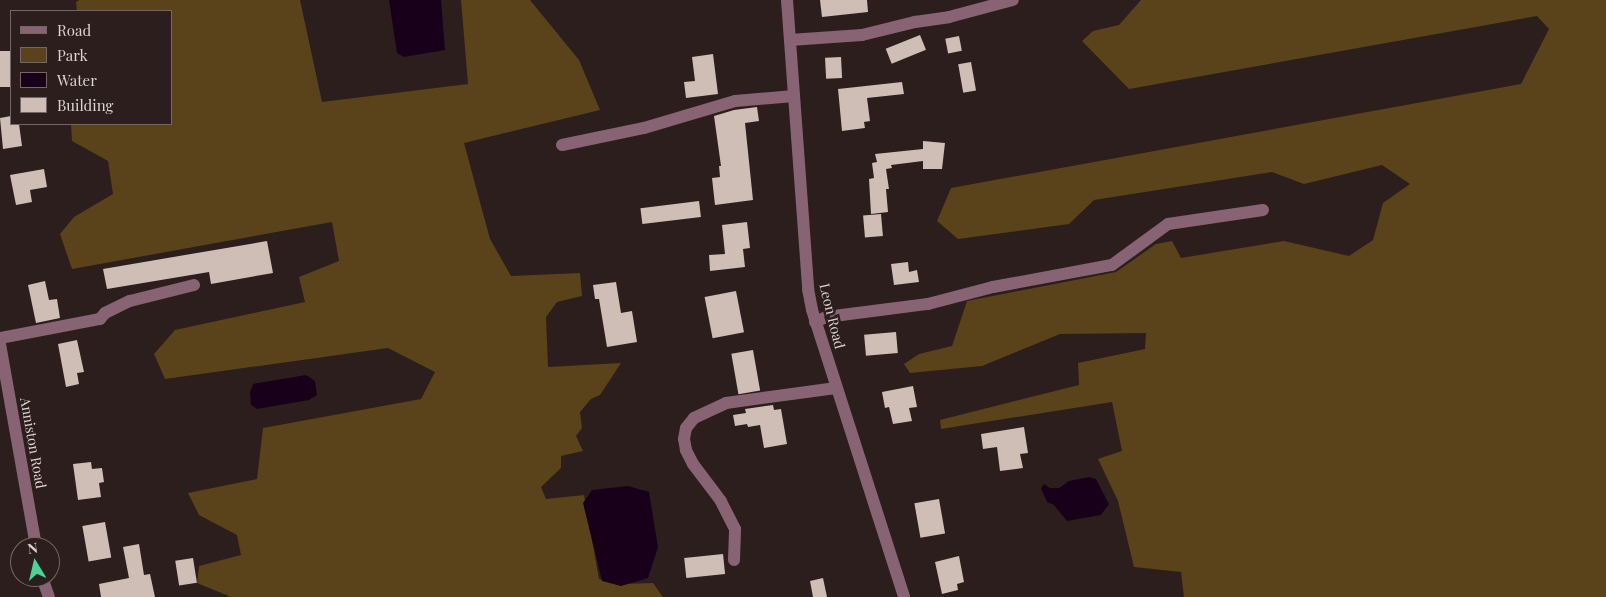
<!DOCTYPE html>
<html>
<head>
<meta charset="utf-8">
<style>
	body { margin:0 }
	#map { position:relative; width:1606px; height:597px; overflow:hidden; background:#2c1e1d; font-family:"Playfair Display",serif }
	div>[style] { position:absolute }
	.green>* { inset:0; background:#5a421a }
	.water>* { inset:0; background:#18001b }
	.building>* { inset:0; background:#cfbeb6; transform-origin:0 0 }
	.minor>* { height:12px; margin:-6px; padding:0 6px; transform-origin:6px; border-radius:6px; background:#886373 }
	span { translate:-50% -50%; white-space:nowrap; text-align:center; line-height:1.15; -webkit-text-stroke:5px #2c1e1d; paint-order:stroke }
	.street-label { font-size:14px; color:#ddd3d3 }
	.legend { position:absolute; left:10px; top:10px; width:162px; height:115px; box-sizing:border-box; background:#2c1e1d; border:1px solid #736666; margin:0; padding:6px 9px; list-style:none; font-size:15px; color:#ddd3d3 }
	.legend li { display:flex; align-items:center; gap:10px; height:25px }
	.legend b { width:25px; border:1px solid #736666 }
	.north { position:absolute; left:10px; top:537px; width:50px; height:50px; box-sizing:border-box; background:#2c1e1d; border:1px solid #736666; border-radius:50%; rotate:351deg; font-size:14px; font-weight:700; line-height:20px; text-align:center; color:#ddd3d3 }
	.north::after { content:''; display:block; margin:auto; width:18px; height:22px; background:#4cd39a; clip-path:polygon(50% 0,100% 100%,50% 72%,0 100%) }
</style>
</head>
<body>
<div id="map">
	<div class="green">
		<div style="clip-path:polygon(79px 0,300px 0,322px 102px,468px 84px,461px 0,530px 0,579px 60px,600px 110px,464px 143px,490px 239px,511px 276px,580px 273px,582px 296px,557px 302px,546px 317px,548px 367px,621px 363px,600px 395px,591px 399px,580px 412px,582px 428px,576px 436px,583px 451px,561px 456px,561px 468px,541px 487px,546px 499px,584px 495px,599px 579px,623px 584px,653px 583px,663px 597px,231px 597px,197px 583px,199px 566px,241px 555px,237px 535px,199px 515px,188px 493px,257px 479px,263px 428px,421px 399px,435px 372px,388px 348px,165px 379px,154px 354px,175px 330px,305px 302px,299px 277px,339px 261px,332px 222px,72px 269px,60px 234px,74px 217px,113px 194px,108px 161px,72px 141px,71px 124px,171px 124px,171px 11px,77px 11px,76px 2px)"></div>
		<div style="clip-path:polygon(1141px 0,1606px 0,1606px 597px,1184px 597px,1181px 572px,1134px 567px,1118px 501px,1098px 459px,1122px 451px,1112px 402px,941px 429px,940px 420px,1079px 385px,1078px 363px,1145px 349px,1146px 333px,1060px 334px,982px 366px,910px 373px,904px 364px,919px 354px,952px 346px,967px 301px,1116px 272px,1156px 244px,1172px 241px,1181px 258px,1284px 241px,1349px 256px,1373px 240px,1383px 203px,1410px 184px,1382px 165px,1304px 184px,1272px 172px,1094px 200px,1069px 224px,958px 239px,937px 221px,951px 188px,1521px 84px,1549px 29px,1537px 16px,1129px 89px,1082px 41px,1093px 31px,1119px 25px)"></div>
	</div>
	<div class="water">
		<div style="clip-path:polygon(389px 0,441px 0,445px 50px,404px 57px,397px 53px)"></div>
		<div style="clip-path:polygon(306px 375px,315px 381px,317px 395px,309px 400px,257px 409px,251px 405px,250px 392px,253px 384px)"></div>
		<div style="clip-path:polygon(1089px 477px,1096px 479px,1109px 504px,1101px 515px,1067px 521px,1054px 505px,1047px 502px,1041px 488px,1044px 484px,1050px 488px,1059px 488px,1069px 481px)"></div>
		<div style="clip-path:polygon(628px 486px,649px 492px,658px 547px,648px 578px,621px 586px,602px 581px,583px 503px,592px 490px)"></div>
	</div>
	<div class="building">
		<div style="clip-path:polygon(820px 0,867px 0,868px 12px,822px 17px)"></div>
		<div style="left:920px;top:35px;width:16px;height:37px;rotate:68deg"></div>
		<div style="left:959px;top:36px;width:15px;height:14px;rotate:79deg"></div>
		<div style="left:11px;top:51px;width:36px;height:11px;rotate:90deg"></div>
		<div style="clip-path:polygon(713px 54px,718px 94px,686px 98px,684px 82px,695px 81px,692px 57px)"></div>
		<div style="left:841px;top:57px;width:21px;height:16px;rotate:87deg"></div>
		<div style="left:971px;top:62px;width:29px;height:13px;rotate:80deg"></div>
		<div style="clip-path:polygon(902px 82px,904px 94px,867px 98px,870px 121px,864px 122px,865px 128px,842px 131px,838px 89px)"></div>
		<div style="clip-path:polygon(757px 107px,759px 121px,745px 123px,753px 200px,715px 205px,712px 178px,720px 177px,719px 166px,721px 166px,714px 116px,734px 110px)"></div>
		<div style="clip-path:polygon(11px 116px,11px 124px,19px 124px,22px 146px,3px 149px,0 118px)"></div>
		<div style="clip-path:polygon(923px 141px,945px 143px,942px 169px,923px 169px,923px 161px,891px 165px,892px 168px,886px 169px,889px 189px,886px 189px,888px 212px,871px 214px,869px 179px,874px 178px,872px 163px,877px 162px,875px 154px,923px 149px)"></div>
		<div style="clip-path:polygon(44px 169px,47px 187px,30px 190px,32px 202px,16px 205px,10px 175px)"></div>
		<div style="left:699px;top:201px;width:16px;height:59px;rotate:83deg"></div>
		<div style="left:881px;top:214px;width:22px;height:18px;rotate:85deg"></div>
		<div style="clip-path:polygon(747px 222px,750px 248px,743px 249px,745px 267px,710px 271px,709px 255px,725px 254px,722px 225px)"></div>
		<div style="clip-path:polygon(267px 241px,273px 273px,211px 284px,209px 272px,107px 289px,103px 269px)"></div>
		<div style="clip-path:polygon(908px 262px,909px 272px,917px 270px,919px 282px,894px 285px,891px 264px)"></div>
		<div style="clip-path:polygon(45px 281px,49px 300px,57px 299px,60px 318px,36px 323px,28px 285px)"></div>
		<div style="clip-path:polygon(616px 282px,621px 313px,632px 311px,637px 342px,607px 347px,599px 299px,595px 299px,593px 285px)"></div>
		<div style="left:736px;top:291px;width:42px;height:32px;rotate:79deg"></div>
		<div style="left:896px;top:332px;width:21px;height:32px;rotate:85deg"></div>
		<div style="clip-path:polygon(77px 340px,84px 372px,77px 373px,79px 384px,66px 387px,58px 344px)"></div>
		<div style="left:753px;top:350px;width:41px;height:22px;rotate:80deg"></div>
		<div style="clip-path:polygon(913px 386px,917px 407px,909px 408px,912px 421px,893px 424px,889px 407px,885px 408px,882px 392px)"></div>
		<div style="clip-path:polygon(773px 405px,774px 410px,781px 409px,787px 444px,764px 448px,760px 425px,748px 427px,747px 424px,735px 426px,733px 415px,746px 413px,745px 409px)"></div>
		<div style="clip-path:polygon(1024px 427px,1028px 453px,1020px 454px,1023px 468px,1000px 471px,997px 447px,983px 449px,981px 434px)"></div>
		<div style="clip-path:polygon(91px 462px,92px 469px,102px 468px,104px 482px,99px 483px,101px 497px,78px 500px,73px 464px)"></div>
		<div style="left:939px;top:499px;width:35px;height:25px;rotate:80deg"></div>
		<div style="left:105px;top:522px;width:36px;height:23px;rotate:80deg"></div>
		<div style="clip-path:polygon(139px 544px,144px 575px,150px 574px,155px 597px,101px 597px,99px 584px,129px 578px,123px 547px)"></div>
		<div style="left:723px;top:554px;width:20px;height:39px;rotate:84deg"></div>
		<div style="clip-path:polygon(959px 556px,964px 582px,957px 584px,958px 590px,942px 594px,935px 562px)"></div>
		<div style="left:193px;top:558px;width:25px;height:18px;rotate:81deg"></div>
		<div style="clip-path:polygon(823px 578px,827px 597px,813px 597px,810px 581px)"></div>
	</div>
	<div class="minor">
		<div style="left:787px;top:0;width:290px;rotate:85.8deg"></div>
		<div style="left:808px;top:289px;width:21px;rotate:79deg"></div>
		<div style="left:812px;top:310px;width:301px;rotate:72.2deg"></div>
		<div style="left:790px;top:40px;width:72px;rotate:-4deg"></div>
		<div style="left:862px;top:35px;width:55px;rotate:-13.8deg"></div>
		<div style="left:915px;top:22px;width:34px;rotate:-8deg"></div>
		<div style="left:949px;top:17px;width:66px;rotate:-14.9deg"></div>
		<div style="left:562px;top:145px;width:84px;rotate:-11.7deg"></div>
		<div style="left:644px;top:128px;width:95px;rotate:-16.5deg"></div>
		<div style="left:735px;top:101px;width:59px;rotate:-4.8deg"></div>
		<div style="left:815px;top:322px;width:12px;rotate:-24deg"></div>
		<div style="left:826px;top:317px;width:103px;rotate:-7.3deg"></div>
		<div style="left:928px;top:304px;width:67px;rotate:-14.7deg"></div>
		<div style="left:993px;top:287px;width:121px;rotate:-10.5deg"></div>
		<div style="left:1112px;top:265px;width:69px;rotate:-36.2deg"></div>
		<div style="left:1168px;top:224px;width:96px;rotate:-8.4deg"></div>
		<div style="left:0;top:338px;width:102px;rotate:-10.8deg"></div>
		<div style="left:100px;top:319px;width:8px;rotate:-50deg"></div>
		<div style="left:105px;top:313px;width:28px;rotate:-26deg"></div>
		<div style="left:130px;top:301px;width:66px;rotate:-14deg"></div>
		<div style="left:0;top:344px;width:206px;rotate:79.9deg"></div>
		<div style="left:734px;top:560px;width:31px;rotate:-88deg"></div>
		<div style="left:735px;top:529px;width:31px;rotate:-117deg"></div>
		<div style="left:721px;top:501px;width:46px;rotate:-127.1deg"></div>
		<div style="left:693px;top:464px;width:16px;rotate:-117deg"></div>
		<div style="left:686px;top:450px;width:11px;rotate:-100deg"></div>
		<div style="left:684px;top:439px;width:11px;rotate:-80deg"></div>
		<div style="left:686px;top:428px;width:13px;rotate:-51deg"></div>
		<div style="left:694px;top:418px;width:35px;rotate:-25deg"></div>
		<div style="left:726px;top:403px;width:111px;rotate:-7.8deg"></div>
		<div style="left:42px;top:577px;width:21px;rotate:71deg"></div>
	</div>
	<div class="street-label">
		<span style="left:832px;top:316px;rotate:76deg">Leon Road</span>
		<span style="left:33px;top:443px;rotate:80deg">Anniston Road</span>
	</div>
	<ul class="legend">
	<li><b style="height:6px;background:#886373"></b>Road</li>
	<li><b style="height:14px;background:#5a421a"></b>Park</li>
	<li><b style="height:14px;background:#18001b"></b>Water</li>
	<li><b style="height:14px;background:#cfbeb6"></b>Building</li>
	</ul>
	<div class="north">N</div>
</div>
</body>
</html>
